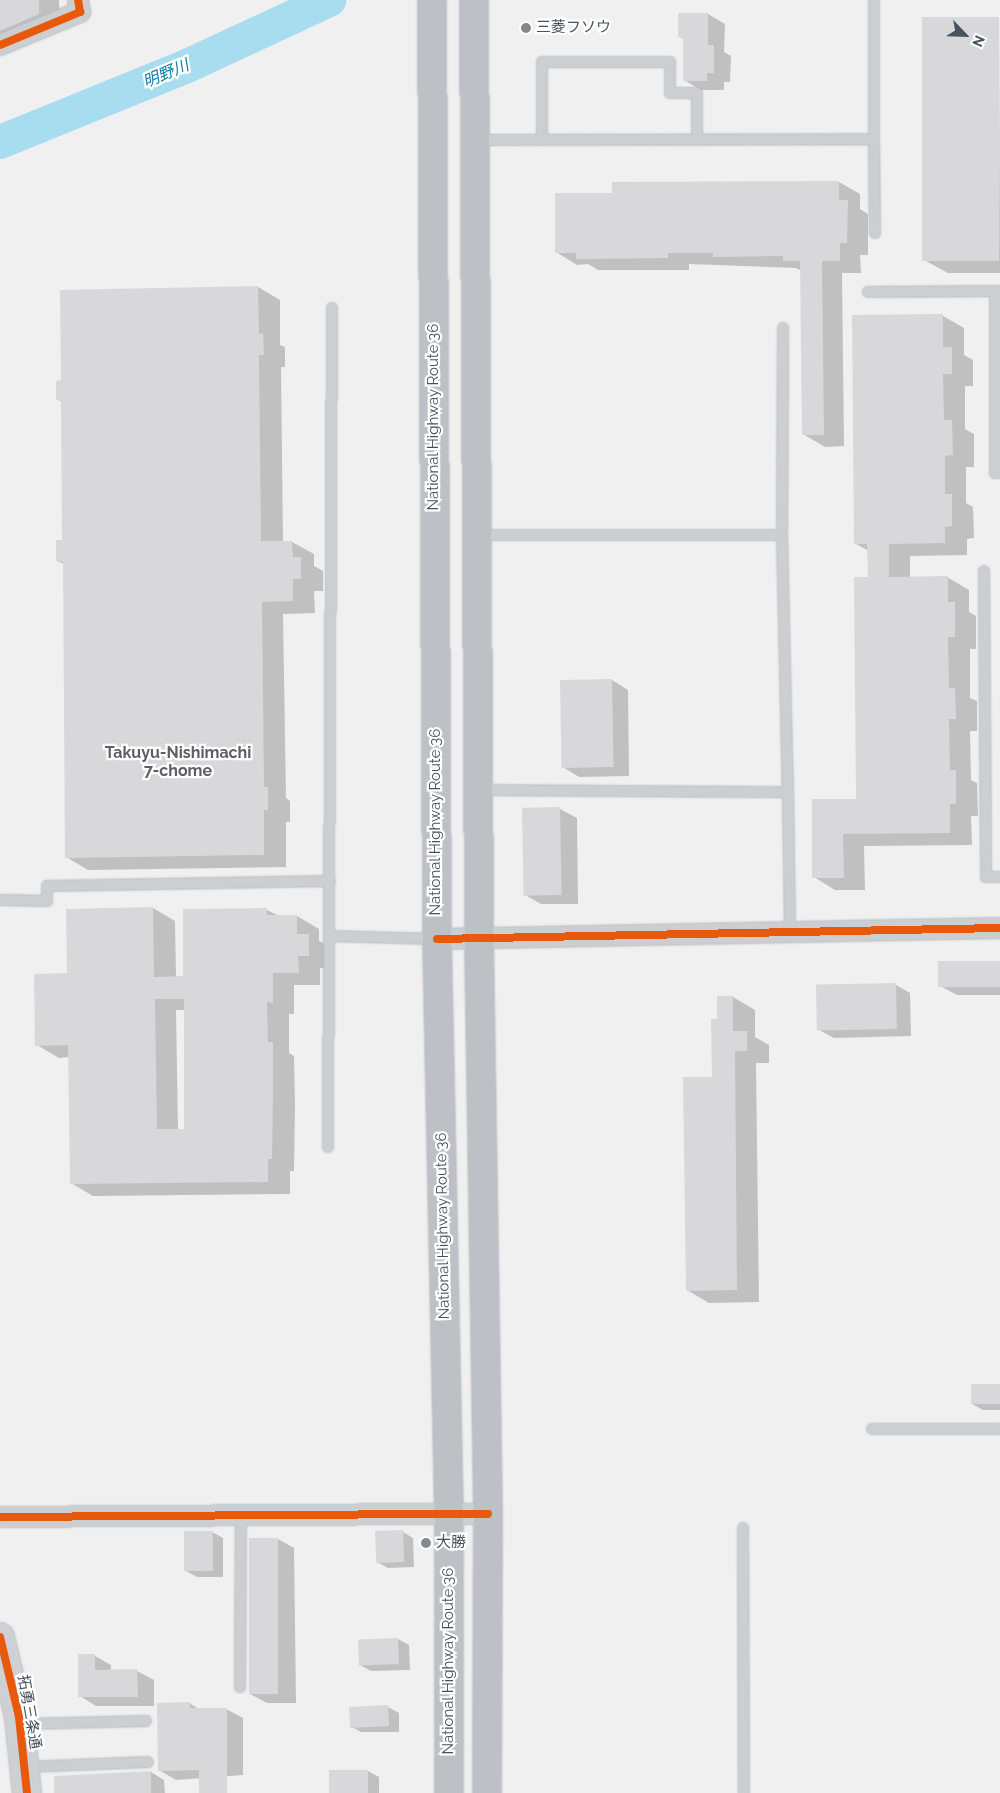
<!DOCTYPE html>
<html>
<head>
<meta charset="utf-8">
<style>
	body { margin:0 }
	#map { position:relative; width:1000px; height:1793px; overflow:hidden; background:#f1f0f0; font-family:Raleway,"Noto Sans JP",sans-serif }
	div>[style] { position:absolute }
	.shadow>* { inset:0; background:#0003 }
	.river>* { height:34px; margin:-17px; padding:0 17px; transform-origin:17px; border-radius:17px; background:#a8dcef }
	.building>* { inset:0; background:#d8d8db; transform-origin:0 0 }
	.roads { filter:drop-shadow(0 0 1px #b5bac0) drop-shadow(0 0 1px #b5bac0) }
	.lane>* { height:10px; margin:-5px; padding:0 5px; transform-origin:5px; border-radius:5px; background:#cccfd1 }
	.street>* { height:20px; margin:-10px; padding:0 10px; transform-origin:10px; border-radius:10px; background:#cccfd1 }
	.secondary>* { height:28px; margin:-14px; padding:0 14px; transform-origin:14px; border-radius:14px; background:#ced1d4 }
	.highway>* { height:28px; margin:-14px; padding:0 14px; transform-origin:14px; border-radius:14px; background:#bdc1c6 }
	.cycleway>* { height:8px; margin:-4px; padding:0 4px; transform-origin:4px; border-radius:4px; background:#e8590c }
	.dots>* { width:14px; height:14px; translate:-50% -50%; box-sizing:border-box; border:2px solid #fff; border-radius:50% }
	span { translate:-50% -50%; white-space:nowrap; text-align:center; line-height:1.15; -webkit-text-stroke:4.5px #fff; paint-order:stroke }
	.poi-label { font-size:15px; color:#47525e }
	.left { translate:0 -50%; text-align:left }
	.street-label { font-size:15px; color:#47525e }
	.water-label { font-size:16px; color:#097ea6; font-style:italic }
	.neighbourhood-label { font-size:16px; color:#5c5f65; font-weight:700 }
	.north { position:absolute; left:940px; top:10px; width:50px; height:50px; -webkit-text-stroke:4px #fff; paint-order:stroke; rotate:114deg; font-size:14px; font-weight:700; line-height:20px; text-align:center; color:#47525e }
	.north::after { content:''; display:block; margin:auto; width:18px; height:22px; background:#47525e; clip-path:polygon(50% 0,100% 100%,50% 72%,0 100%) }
</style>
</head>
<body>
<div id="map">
	<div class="shadow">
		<div style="clip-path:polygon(0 0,59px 0,60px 26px,0 52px)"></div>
		<div style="clip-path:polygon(708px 14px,725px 24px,724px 52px,731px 56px,730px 82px,724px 82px,724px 90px,701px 90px,684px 80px,685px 40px,679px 36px)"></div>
		<div style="clip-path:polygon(999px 18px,1000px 273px,948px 273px,926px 261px,924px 19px)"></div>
		<div style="clip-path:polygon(839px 182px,860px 194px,860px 209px,868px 214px,868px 255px,860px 255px,861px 273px,842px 273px,844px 446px,825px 447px,803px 434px,802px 271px,796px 268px,689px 264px,689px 270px,598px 270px,588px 264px,577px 265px,556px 252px,613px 194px)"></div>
		<div style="clip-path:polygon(258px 287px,280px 300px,280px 345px,285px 347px,285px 367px,281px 367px,283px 542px,292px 542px,314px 554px,314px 566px,323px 571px,323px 591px,314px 591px,315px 613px,283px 614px,286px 798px,290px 801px,290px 822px,286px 822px,286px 867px,88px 870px,66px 857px,64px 564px,57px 561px,64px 541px,62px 402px,57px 399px,62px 382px)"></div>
		<div style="clip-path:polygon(943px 316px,964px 328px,964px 355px,973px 360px,973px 386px,965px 386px,965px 429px,974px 434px,974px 467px,966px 467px,966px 503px,973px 507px,974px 538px,967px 539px,967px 555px,910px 556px,910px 578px,947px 577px,969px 590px,969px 612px,976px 616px,976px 649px,970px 649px,970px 698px,977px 701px,977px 731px,970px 731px,971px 780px,977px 783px,978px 816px,971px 816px,972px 845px,864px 846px,865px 890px,835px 890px,814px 877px,857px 800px,869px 578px,869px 551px,856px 544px)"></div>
		<div style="clip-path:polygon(612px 680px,628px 690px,629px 776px,579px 777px,563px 767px)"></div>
		<div style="clip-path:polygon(524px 809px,560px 809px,577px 818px,578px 904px,541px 904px,525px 895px)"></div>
		<div style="clip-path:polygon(evenodd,153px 908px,175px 921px,176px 977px,184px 977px,184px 910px,267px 910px,279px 916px,297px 916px,319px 929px,319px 941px,331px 947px,331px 968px,320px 968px,320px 985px,294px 985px,294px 1014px,289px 1014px,289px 1053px,294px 1056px,295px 1106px,294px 1171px,290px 1171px,290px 1194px,93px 1196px,71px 1183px,69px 1057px,59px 1058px,37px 1045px,68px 974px,153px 908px,176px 1010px,185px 1010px,185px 1130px,178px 1130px,176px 1010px)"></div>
		<div style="clip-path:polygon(1000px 962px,1000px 995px,957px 995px,940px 986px)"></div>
		<div style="clip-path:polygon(896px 985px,910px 993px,911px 1036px,834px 1038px,819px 1030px)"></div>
		<div style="clip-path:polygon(733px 997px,755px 1010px,755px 1037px,769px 1045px,769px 1063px,756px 1063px,759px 1302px,709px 1303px,687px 1290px,713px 1078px)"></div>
		<div style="clip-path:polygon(1000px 1385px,1000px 1410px,983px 1410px,972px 1404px)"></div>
		<div style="clip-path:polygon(212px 1532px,223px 1538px,223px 1577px,197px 1577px,186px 1571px)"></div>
		<div style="clip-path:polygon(403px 1532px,413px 1538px,414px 1567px,388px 1568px,377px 1562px)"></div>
		<div style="clip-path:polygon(278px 1539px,294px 1548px,296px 1703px,267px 1703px,250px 1694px)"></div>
		<div style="clip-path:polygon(398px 1639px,409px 1645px,410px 1670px,371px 1671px,360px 1665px)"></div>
		<div style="clip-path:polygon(95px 1656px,111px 1665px,111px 1671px,137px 1671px,154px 1680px,154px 1706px,96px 1706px,80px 1696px)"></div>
		<div style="clip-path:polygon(189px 1703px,199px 1709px,226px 1709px,243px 1718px,243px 1775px,176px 1780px,159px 1770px)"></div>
		<div style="clip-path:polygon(350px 1707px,388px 1707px,399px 1713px,399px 1732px,361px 1732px,350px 1726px)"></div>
		<div style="clip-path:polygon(368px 1771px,379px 1777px,379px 1793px,331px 1793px)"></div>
		<div style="clip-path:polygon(151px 1772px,164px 1780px,165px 1793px,55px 1793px)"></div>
	</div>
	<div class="river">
		<div style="left:0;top:142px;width:202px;rotate:-22.1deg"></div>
		<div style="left:187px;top:66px;width:157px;rotate:-24.9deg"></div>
	</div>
	<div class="building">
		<div style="clip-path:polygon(0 0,39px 0,39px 14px,0 31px)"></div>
		<div style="clip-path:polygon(678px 13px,708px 13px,708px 45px,714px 45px,714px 73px,707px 73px,707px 81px,683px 81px,683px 37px,678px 37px)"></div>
		<div style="left:999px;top:17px;width:244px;height:77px;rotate:90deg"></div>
		<div style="clip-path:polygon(839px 181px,839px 200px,848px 200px,847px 243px,840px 243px,840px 261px,822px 261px,824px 435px,802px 435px,800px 261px,783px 261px,783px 256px,713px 257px,713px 253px,668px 253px,668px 258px,586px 259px,576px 259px,576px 253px,555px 253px,555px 193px,612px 193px,612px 182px)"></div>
		<div style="clip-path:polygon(258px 286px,259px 334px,263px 333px,264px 355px,259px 355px,261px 541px,292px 541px,293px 557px,301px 557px,301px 579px,293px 579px,293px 601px,262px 602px,264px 787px,268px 787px,268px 810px,264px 810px,264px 855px,65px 858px,63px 562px,56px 561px,56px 540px,62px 540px,61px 400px,56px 400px,56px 381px,61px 380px,60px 290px)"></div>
		<div style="clip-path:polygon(943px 314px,943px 347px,952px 347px,952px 374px,943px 374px,944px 420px,952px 420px,953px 455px,945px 456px,945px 494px,952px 494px,952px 526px,945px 527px,945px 543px,889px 544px,889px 577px,948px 576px,948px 602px,955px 602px,955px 637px,948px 637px,949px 688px,955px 688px,956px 719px,949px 719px,950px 770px,956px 770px,956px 804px,950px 804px,950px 833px,843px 834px,844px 878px,812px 878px,812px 799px,856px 799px,854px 577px,868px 577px,867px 544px,854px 544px,852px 315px)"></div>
		<div style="left:612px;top:679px;width:88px;height:52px;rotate:89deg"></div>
		<div style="left:560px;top:807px;width:88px;height:38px;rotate:89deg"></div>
		<div style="clip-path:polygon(evenodd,153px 907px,154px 977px,183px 976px,183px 909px,267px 908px,267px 915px,297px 915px,297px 934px,309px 934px,309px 956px,298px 956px,299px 973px,273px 973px,273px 1003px,267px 1002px,268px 1042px,273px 1042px,273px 1093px,272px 1159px,268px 1159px,268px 1182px,70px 1184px,68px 1045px,35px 1046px,34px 974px,67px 973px,66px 909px,153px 907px,155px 999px,184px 999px,184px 1129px,157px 1129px,155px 999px)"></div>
		<div style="left:938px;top:961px;width:62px;height:26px"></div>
		<div style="left:896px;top:983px;width:46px;height:80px;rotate:89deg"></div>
		<div style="clip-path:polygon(717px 996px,733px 996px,733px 1031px,747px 1031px,747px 1051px,735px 1051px,737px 1290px,686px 1291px,683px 1077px,712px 1077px,711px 1019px,717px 1019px)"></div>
		<div style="left:971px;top:1384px;width:29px;height:20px"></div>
		<div style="left:403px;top:1530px;width:32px;height:28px;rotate:88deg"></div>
		<div style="left:184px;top:1531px;width:29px;height:40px"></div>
		<div style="left:249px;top:1538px;width:29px;height:156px"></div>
		<div style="left:398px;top:1638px;width:26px;height:40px;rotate:88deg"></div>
		<div style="clip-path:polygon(78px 1654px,95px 1654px,95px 1670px,137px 1669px,138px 1697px,78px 1697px)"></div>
		<div style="clip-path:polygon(190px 1702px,190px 1708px,227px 1708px,227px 1793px,199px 1793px,199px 1770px,158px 1771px,157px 1703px)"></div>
		<div style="left:388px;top:1705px;width:21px;height:39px;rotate:87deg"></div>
		<div style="left:329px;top:1770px;width:39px;height:23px"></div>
		<div style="clip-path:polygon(151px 1771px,151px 1793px,54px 1793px,54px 1776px)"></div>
	</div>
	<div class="roads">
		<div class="lane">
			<div style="left:874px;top:139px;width:94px;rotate:89.4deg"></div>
			<div style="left:477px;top:140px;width:397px;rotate:-0.1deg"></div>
			<div style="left:874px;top:139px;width:139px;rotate:-90deg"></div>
			<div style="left:542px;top:140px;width:78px;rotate:-90deg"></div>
			<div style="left:542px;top:62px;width:128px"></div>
			<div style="left:670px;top:62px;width:31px;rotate:90deg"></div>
			<div style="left:670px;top:93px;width:27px"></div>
			<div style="left:697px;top:93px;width:47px;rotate:90deg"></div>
			<div style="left:868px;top:292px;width:131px;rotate:-0.4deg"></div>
			<div style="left:995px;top:292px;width:181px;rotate:90deg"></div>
			<div style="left:995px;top:473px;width:5px"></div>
			<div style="left:478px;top:535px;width:304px"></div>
			<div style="left:782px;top:535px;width:257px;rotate:88.7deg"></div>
			<div style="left:782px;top:535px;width:207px;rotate:-89.7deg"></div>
			<div style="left:984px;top:571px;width:306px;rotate:89.6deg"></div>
			<div style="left:986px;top:877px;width:14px"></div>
			<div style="left:479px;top:790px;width:309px;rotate:0.4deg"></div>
			<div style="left:788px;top:792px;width:138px;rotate:89.2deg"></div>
			<div style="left:0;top:900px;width:47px;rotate:1.2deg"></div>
			<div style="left:47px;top:901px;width:15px;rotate:-90deg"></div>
			<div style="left:47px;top:886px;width:283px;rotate:-1deg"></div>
			<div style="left:329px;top:936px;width:107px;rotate:1.6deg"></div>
			<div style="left:328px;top:1147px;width:839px;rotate:-89.73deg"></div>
			<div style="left:872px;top:1429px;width:128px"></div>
			<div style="left:743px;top:1528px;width:265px;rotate:89.8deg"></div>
			<div style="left:240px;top:1687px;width:171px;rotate:-89.7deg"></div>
			<div style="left:21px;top:1724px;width:125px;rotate:-1.4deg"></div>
			<div style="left:25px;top:1767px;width:123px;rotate:-2.3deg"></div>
		</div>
		<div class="street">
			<div style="left:0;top:45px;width:87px;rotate:-22.4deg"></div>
			<div style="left:80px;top:12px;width:12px;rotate:-99deg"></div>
			<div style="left:437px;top:939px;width:563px;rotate:-1.12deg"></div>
			<div style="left:0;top:1517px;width:488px;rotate:-0.4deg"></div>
		</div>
		<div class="secondary">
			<div style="left:0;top:1637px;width:82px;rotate:76.6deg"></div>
			<div style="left:19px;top:1717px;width:76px;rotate:84deg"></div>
		</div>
		<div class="highway">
			<div style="left:432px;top:0;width:939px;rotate:89.69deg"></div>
			<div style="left:437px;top:939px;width:577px;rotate:88.81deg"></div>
			<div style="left:449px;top:1516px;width:277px;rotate:90deg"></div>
			<div style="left:474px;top:0;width:939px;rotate:89.69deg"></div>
			<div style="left:479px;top:939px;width:575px;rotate:89.1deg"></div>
			<div style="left:488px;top:1514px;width:279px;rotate:90.2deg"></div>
		</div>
	</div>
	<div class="cycleway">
		<div style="left:0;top:45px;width:87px;rotate:-22.4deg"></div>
		<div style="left:80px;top:12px;width:12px;rotate:-99deg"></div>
		<div style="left:437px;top:939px;width:563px;rotate:-1.12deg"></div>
		<div style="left:0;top:1517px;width:488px;rotate:-0.4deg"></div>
		<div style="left:0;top:1637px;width:82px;rotate:76.6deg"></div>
		<div style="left:19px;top:1717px;width:76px;rotate:84deg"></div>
	</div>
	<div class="dots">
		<div style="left:526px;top:28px;background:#828991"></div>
		<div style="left:426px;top:1543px;background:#828991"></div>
	</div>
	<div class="poi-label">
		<span class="left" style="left:536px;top:28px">三菱フソウ</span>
		<span class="left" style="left:436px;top:1543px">大勝</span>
	</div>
	<div class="street-label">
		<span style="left:434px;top:417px;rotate:-90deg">National Highway Route 36</span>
		<span style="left:436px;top:822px;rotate:-90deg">National Highway Route 36</span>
		<span style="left:443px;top:1226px;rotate:-91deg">National Highway Route 36</span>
		<span style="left:449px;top:1661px;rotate:-90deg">National Highway Route 36</span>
		<span style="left:29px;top:1712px;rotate:80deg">拓勇三条通</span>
	</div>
	<div class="water-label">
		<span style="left:166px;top:74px;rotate:-23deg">明野川</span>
	</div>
	<div class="neighbourhood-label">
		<span style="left:178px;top:762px">Takuyu-Nishimachi<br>7-chome</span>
	</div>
	<div class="north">N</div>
</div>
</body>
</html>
